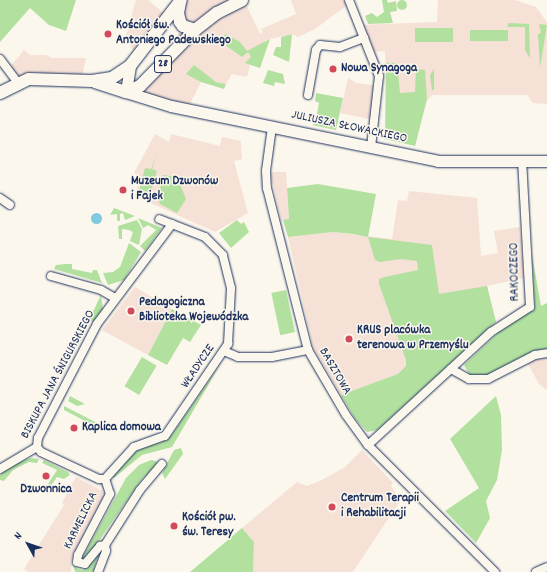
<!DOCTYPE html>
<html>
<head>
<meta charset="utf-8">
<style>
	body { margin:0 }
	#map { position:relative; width:547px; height:572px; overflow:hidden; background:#fbf7ec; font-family:Dekko,sans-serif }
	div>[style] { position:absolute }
	.built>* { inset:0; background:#f5e1d6 }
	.green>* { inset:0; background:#b2e09f; transform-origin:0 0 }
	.round { border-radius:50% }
	.water>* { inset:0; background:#7fcade }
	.roads { filter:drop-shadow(0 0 1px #1b2f5e) drop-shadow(0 0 1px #1b2f5e) }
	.street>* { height:8px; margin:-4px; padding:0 4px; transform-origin:4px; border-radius:4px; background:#fbf7ec }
	.secondary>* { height:11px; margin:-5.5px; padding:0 5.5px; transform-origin:5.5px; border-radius:5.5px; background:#fbf7ec }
	.primary>* { height:12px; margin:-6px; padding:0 6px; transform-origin:6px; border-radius:6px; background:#fbf7ec }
	.dots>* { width:11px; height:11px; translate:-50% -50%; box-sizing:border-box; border:2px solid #fbf7ec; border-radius:50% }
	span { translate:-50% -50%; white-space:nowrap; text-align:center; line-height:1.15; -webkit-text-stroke:3px #fbf7ec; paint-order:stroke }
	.shield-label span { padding:1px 3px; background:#fbf7ec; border:1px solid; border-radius:3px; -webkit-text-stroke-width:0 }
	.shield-label { font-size:12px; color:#1b2f5e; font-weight:700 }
	.poi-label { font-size:13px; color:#1b2f5e; font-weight:700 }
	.left { translate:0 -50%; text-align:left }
	.street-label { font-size:13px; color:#1b2f5e }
	.north { position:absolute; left:8px; top:524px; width:40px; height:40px; -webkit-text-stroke:3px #fbf7ec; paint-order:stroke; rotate:310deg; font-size:11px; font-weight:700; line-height:16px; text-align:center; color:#1b2f5e }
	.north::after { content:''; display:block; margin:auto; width:14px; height:18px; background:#1b2f5e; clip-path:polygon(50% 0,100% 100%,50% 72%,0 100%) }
</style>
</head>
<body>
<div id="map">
	<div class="built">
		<div style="clip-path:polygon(136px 0,148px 0,168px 17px,139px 55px,132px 49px,126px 35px)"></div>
		<div style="clip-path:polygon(181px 0,244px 0,260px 34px,263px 32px,261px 29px,296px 14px,291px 0,349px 0,350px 3px,315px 29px,298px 37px,292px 34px,266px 40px,246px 64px,250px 65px,247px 77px,232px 74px,226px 84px,203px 78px,187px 110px,127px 92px,157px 71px,183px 26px)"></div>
		<div style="clip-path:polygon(438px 0,515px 0,536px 7px,547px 22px,547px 104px,533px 103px,527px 95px,433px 95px,427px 100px,415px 146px,386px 81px,385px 51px,371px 52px,359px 25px,437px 22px)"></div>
		<div style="clip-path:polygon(24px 50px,30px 55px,46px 55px,52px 58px,86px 58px,81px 81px,22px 81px,8px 69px)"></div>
		<div style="clip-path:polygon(348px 78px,356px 83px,379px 86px,374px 120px,340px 113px)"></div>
		<div style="clip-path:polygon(155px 134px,169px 142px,171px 134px,220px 146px,222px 137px,241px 141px,242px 159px,234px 161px,248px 213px,215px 232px,135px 196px,140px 176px,134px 173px)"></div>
		<div style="clip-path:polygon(270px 172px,286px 172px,289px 220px,281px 220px)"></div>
		<div style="clip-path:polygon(409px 191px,477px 198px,481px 256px,498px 253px,494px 231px,520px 227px,524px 278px,487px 286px,496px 322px,377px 430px,367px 432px,354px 417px,313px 347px,288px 237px,333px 232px,392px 239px,398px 200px,407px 201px)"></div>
		<div style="clip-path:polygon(135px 287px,172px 309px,148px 355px,102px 330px)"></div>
		<div style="clip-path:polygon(547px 356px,547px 390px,539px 384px,527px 362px)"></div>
		<div style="clip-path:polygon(362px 450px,393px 483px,391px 486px,400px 501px,353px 572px,253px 572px,254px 542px,242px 528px,297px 482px,307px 486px,322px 480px,345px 467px)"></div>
		<div style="clip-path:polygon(76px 477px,103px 491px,104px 496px,72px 557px,71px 572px,29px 572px,24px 569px,64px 505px,62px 503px)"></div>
	</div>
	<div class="green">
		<div class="round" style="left:397px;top:0;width:10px;height:10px"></div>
		<div style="clip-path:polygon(0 0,76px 0,66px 31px,49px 25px,30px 8px,0 42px)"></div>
		<div style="clip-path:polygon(382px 0,387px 0,388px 3px,396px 1px,397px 11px,390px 12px,393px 23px,368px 24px,365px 16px,372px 13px,377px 17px,384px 12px)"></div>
		<div style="clip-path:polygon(509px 23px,529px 24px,530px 58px,525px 50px,525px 27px,507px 27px)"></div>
		<div style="clip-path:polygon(539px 24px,547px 25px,540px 68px,538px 34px,541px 33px)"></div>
		<div style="left:415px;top:28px;width:38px;height:14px"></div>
		<div style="left:508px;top:30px;width:11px;height:38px;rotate:90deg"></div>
		<div style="clip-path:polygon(226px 34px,240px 42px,247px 51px,270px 39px,260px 68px,245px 63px,251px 57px,248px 52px,242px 57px,218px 40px)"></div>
		<div style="clip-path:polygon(292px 34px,289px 62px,273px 55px,276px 47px,281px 47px,281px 37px)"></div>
		<div style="clip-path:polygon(386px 63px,397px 63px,400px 93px,415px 92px,416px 69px,425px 70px,427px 99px,415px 146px,385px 139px)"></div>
		<div style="clip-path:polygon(194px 65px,216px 82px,226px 84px,224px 89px,201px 82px,186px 74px)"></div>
		<div style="clip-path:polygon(434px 69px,434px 90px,432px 90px,430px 75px)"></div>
		<div style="clip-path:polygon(268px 70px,283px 74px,285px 84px,275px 82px,274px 86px,263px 83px)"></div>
		<div style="clip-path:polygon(316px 93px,343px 98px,336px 130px,312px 125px,315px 124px,319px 103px,315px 101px)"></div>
		<div style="clip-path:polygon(157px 154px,152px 169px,157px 171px,150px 194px,139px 191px,145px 168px,151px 169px)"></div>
		<div style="clip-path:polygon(163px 175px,177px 177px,186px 199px,177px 213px,160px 204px,158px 198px)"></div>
		<div style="clip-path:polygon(318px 184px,376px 194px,368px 237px,432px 245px,439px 294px,487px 286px,496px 322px,377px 430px,367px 432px,354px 417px,341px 395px,398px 374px,406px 366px,406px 360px,379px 284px,379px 279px,385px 277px,418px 270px,417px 261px,401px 259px,380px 262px,375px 260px,368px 237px,353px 234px,333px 232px,288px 237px,283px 220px,289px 219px,287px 188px)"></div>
		<div style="clip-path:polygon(114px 208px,135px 216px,125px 220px,123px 213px,120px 214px,120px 221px,117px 221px,117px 214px,110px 215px)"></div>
		<div style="clip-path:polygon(138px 218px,162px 228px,145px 251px,140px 246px,156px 230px,148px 225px,143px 228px)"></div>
		<div style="clip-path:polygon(137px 220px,142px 229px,139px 245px,130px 241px,133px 232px,129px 230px,122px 229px,122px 239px,119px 239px,118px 226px)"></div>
		<div style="clip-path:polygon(237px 220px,241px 224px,244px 222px,249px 232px,231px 248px,219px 233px)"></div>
		<div style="clip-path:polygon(129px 243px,141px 252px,124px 280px,108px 285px,103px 273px,113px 272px,120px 267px)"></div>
		<div style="clip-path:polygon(532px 255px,541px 306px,547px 303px,547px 350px,482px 377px,470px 376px,464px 365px,502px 329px,535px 308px)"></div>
		<div style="clip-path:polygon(66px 264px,72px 264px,72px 269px,92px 273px,93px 270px,97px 270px,102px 283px,54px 269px,56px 265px)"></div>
		<div style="left:286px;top:290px;width:43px;height:15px;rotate:78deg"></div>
		<div style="clip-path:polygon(101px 295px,103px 310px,95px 323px,89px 320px)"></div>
		<div style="clip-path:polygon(172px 309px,201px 325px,190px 342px,183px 338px,167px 365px,148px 355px)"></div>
		<div style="left:142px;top:357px;width:17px;height:34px;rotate:31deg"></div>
		<div style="clip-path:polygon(220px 365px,172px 447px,142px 455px,114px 478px,112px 477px,136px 451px,171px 436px)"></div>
		<div style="clip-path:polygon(70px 396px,85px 404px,77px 406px,68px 401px)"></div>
		<div style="clip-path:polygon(496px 396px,501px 415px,502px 450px,497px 480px,486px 501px,490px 518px,476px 543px,445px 511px,479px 488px,450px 439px)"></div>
		<div style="clip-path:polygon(64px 406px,105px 427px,102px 430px,64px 410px)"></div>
		<div style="clip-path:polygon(181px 448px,183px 454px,165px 479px,162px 473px,174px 450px)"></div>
		<div style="clip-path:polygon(31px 458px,39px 459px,37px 463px,29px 462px,13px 470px,4px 481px,0 480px,0 475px,11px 465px)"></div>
		<div style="clip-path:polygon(44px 460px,68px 472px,70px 475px,64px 479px,57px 477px,50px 487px,48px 484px,57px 470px,42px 463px)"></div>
		<div style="clip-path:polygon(151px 460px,156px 461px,158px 464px,142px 479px,87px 558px,82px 558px,126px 478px,139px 465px)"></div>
		<div style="clip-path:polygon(242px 528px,254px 542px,253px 572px,190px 572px)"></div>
		<div style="clip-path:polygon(100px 550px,93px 572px,75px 572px,73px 564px,78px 569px,83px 570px)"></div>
	</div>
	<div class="water">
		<div class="round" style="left:90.5px;top:212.5px;width:11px;height:11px"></div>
	</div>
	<div class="roads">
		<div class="street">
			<div style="left:349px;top:0;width:82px;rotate:68.5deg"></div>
			<div style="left:379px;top:76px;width:71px;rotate:96.4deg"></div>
			<div style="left:0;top:59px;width:30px;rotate:53deg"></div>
			<div style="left:308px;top:95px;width:46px;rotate:-79.9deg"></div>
			<div style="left:316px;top:50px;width:6px;rotate:-51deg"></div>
			<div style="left:320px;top:45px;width:20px;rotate:6deg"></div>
			<div style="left:340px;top:47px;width:26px;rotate:-21deg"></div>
			<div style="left:272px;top:127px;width:44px;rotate:97.8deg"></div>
			<div style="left:266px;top:171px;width:17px;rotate:87deg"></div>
			<div style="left:267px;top:188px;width:167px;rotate:75.8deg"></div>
			<div style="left:308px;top:350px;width:75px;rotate:59.7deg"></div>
			<div style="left:346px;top:415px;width:37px;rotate:54deg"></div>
			<div style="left:368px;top:445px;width:180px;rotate:45deg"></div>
			<div style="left:0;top:198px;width:12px;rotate:35deg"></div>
			<div style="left:51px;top:276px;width:52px;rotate:15.6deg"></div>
			<div style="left:101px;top:290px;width:16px;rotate:30deg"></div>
			<div style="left:224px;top:351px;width:15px;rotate:23deg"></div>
			<div style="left:238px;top:357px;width:34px"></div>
			<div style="left:272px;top:357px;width:37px;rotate:-11deg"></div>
			<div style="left:451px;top:369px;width:21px;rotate:29deg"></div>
			<div style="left:469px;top:379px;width:19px"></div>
			<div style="left:488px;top:379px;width:53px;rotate:-27.1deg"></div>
			<div style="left:535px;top:355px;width:12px;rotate:-9deg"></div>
			<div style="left:368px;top:445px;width:167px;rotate:-42.6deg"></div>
			<div style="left:491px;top:332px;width:46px;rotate:-32.7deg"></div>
			<div style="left:530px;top:307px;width:146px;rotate:-93.1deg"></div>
			<div style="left:37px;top:447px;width:9px;rotate:-84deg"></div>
			<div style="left:38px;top:438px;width:128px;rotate:-62.6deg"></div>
			<div style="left:97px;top:324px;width:125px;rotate:-53.1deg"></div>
			<div style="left:37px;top:447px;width:6px;rotate:51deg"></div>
			<div style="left:41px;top:452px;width:64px;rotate:25deg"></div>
			<div style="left:99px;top:479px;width:6px"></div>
			<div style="left:0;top:469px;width:43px;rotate:-30.7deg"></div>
			<div style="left:105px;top:479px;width:43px;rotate:-47.8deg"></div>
			<div style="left:134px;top:447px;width:33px;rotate:-20deg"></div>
			<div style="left:165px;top:436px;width:112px;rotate:-55.6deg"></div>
			<div style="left:228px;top:344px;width:56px;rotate:-86.9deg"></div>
			<div style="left:231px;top:288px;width:34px;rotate:-104deg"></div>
			<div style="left:223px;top:255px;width:25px;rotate:-135deg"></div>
			<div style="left:205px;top:237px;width:49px;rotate:-158.6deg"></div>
			<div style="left:105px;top:545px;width:5px;rotate:169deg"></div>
			<div style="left:100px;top:546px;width:23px;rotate:130deg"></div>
			<div style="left:85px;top:564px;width:8px;rotate:-166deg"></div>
			<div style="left:77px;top:562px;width:7px;rotate:-82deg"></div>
			<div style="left:78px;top:555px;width:69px;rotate:-62.3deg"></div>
			<div style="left:110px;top:494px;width:16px;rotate:-108deg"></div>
			<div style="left:98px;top:572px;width:22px;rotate:-69deg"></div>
			<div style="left:106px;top:551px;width:6px;rotate:-99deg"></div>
			<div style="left:105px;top:545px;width:65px;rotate:-57.5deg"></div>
			<div style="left:140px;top:490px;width:34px;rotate:-50deg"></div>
			<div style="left:536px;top:572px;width:12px;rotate:-24deg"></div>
		</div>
		<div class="secondary">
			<div style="left:130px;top:66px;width:26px;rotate:99deg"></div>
			<div style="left:126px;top:92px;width:47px;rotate:17.3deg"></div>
			<div style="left:171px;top:106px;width:273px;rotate:11.6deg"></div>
			<div style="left:438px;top:161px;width:109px"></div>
		</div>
		<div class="primary">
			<div style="left:180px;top:2px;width:11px;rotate:100deg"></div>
			<div style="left:178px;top:13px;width:9px;rotate:77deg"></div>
			<div style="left:180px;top:22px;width:5px;rotate:53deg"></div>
			<div style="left:183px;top:26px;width:13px;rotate:18deg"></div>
			<div style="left:95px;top:82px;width:33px;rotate:18deg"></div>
			<div style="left:126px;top:92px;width:15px;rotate:-23deg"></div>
			<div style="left:140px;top:86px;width:78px;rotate:-45.5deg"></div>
			<div style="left:195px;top:30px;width:28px;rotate:-38deg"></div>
			<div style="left:217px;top:13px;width:28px;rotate:-27deg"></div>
			<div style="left:0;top:93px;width:32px;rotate:-26deg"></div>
			<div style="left:29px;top:79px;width:63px;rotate:1.8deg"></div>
			<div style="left:92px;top:81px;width:20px;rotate:-9deg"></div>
			<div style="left:112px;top:78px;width:22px;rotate:-34deg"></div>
			<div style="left:130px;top:66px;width:83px;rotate:-52.3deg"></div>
		</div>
	</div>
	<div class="dots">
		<div style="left:108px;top:34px;background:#d1495b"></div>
		<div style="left:333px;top:69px;background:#d1495b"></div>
		<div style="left:123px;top:190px;background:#d1495b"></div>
		<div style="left:131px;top:311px;background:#d1495b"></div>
		<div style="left:349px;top:339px;background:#d1495b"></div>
		<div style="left:74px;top:428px;background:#d1495b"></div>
		<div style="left:46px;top:476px;background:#d1495b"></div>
		<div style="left:332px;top:507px;background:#d1495b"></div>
		<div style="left:174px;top:526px;background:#d1495b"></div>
	</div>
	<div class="shield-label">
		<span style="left:163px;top:64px">28</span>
	</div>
	<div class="poi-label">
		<span class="left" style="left:116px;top:34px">Kościół św.<br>Antoniego Padewskiego</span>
		<span class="left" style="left:341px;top:69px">Nowa Synagoga</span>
		<span class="left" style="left:131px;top:190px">Muzeum Dzwonów<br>i Fajek</span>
		<span class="left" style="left:139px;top:311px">Pedagogiczna<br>Biblioteka Wojewódzka</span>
		<span class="left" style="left:357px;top:339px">KRUS placówka<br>terenowa w Przemyślu</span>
		<span class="left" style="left:82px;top:428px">Kaplica domowa</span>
		<span style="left:46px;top:490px">Dzwonnica</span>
		<span class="left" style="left:341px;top:507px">Centrum Terapii<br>i Rehabilitacji</span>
		<span class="left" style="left:182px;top:526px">Kościół pw.<br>św. Teresy</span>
	</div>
	<div class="street-label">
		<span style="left:349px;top:128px;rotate:12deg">JULIUSZA SŁOWACKIEGO</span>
		<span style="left:516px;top:272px;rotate:-91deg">RAKOCZEGO</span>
		<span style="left:199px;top:367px;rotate:-56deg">WŁADYCZE</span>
		<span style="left:334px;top:372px;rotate:60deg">BASZTOWA</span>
		<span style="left:59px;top:375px;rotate:-62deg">BISKUPA JANA ŚNIGURSKIEGO</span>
		<span style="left:82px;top:521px;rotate:-64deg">KARMELICKA</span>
	</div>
	<div class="north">N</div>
</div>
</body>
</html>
